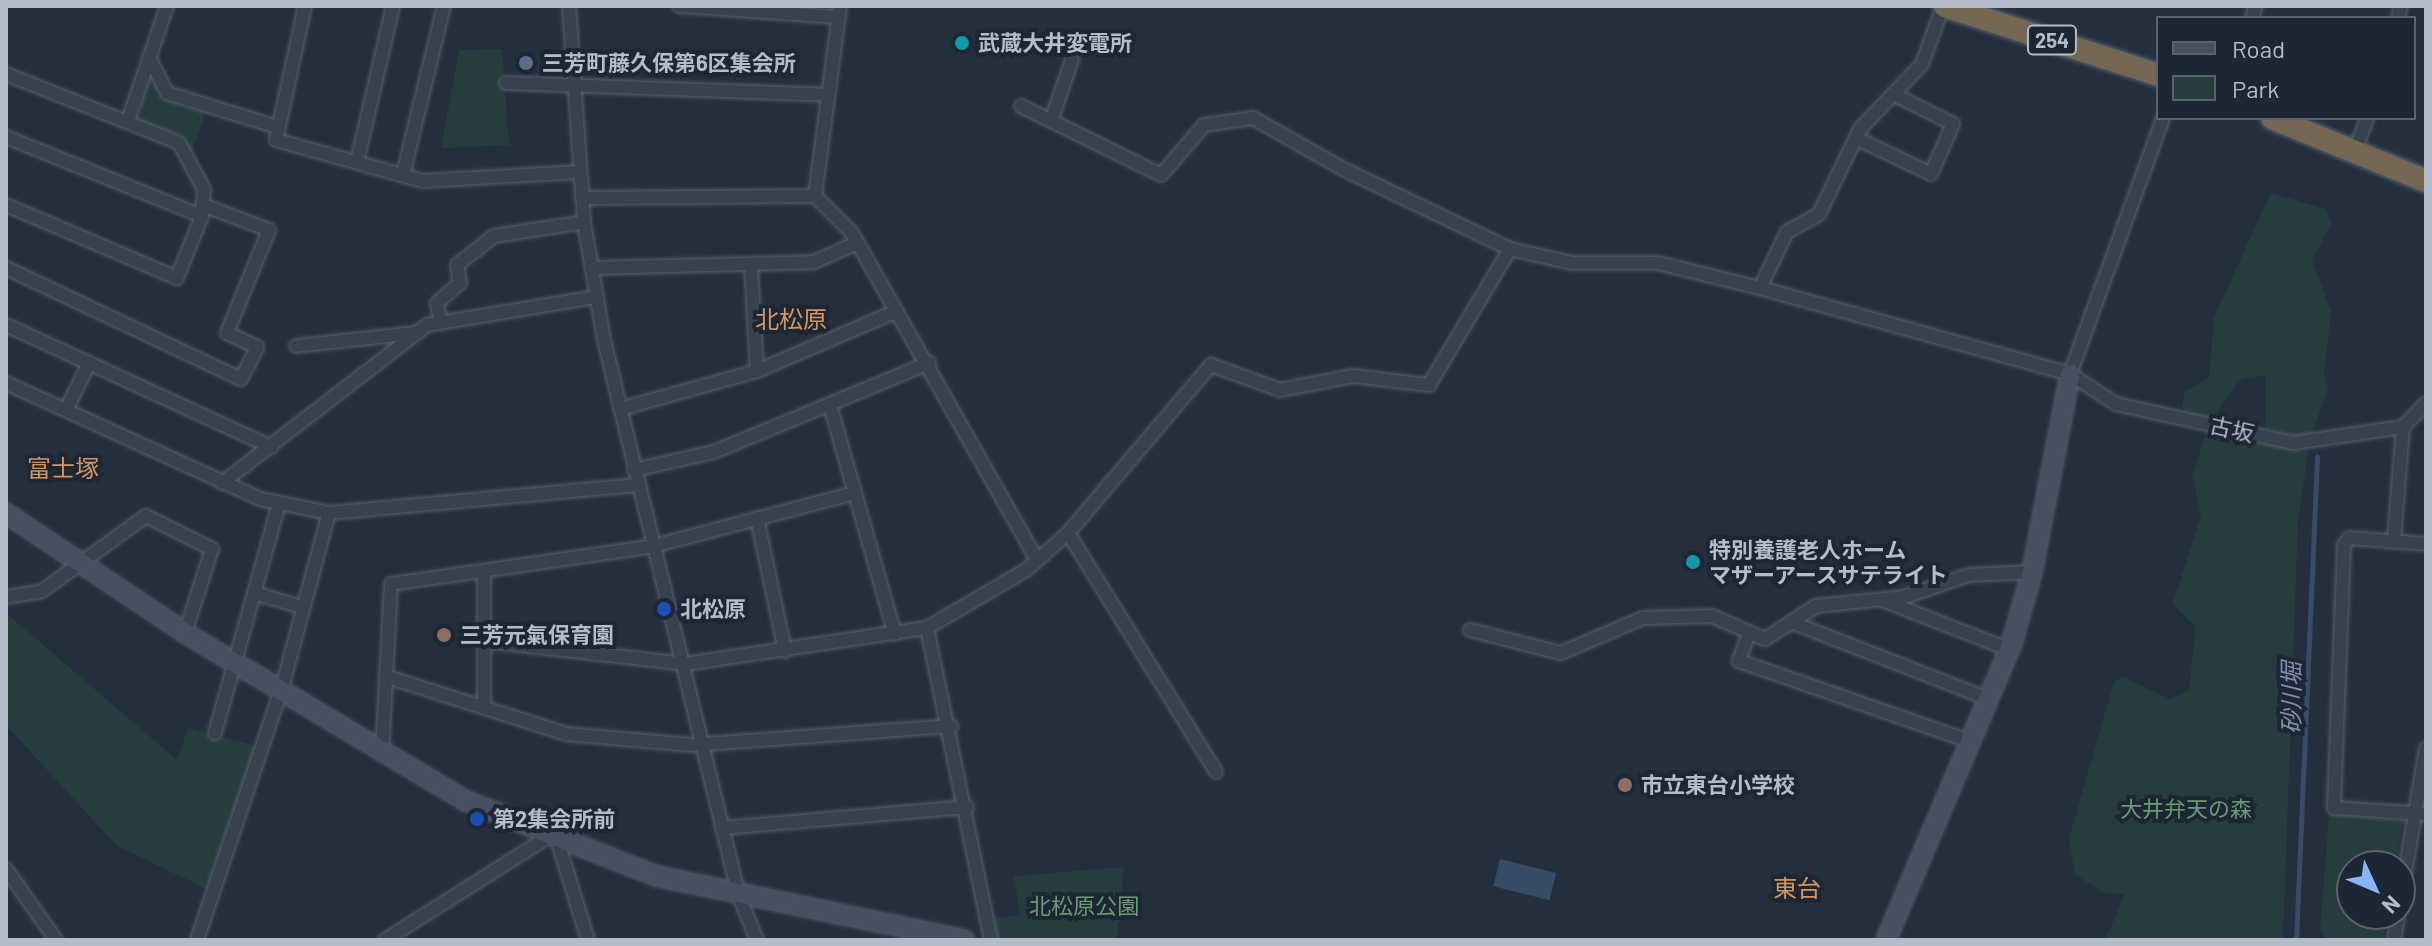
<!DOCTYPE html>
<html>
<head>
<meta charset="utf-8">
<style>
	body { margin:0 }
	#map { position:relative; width:2432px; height:946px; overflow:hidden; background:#242f3e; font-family:Barlow,"Noto Sans JP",sans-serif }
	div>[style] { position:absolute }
	.green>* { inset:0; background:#263c3f }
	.water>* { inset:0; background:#394c67; transform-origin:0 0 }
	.stream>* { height:5px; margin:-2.5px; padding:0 2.5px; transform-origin:2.5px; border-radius:2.5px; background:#394c67 }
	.roads { filter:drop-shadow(0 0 2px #565f6c) drop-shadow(0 0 2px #565f6c) }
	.street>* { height:12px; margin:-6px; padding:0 6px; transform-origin:6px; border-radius:6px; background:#38414e }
	.secondary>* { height:18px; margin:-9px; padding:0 9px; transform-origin:9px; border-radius:9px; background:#465061 }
	.highway>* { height:22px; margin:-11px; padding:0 11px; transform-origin:11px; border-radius:11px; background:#746855 }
	.dots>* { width:22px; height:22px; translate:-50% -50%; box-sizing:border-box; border:4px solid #1d2633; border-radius:50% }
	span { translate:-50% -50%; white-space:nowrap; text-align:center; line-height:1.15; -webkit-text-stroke:8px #1d2633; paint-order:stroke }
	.shield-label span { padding:2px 6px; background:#1d2633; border:2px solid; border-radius:6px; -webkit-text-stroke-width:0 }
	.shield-label { font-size:20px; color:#b4bcc9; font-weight:700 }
	.poi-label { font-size:22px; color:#b4bcc9; font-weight:700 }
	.left { translate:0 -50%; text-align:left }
	.street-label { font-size:22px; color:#b4bcc9 }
	.park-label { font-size:22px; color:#6b9a76 }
	.neighbourhood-label { font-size:24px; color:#d59563 }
	.water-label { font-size:24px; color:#7c92b1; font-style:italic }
	.frame { position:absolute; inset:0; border:8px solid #b4bcc9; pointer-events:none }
	.legend { position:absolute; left:2156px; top:16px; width:260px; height:104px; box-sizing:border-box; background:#1d2633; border:2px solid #59626f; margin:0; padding:10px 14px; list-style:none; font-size:24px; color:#b4bcc9 }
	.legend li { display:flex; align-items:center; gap:16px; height:40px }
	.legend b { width:40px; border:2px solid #59626f }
	.north { position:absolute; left:2336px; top:850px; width:80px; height:80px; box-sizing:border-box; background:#1d2633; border:2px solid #59626f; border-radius:50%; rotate:134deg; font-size:22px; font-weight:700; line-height:32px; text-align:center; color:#b4bcc9 }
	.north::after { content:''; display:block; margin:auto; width:28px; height:36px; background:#8ab4f8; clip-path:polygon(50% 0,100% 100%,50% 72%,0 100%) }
</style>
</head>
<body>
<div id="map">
	<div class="green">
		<div style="clip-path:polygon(502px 49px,509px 145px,441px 148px,459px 50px)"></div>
		<div style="clip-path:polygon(146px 84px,155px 84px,163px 99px,205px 113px,192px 154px,182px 136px,139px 120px)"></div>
		<div style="clip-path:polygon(2271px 193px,2325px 209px,2332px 222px,2312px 260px,2331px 312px,2324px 375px,2328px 389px,2310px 439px,2266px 428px,2266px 375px,2242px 378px,2212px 417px,2185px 414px,2182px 404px,2185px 391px,2209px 378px,2214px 317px)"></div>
		<div style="clip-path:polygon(2208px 427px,2308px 452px,2298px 521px,2283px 940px,2105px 940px,2125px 894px,2104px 893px,2075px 874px,2069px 838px,2114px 682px,2123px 677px,2170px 699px,2189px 690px,2196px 627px,2173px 604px,2201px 515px,2192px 476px)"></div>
		<div style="clip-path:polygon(6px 613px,177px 760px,188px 728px,257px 746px,207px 889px,117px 846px,6px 725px)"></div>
		<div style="clip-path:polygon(2329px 814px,2403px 820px,2395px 866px,2352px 866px,2352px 914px,2387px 914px,2383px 940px,2327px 940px,2320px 930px)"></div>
		<div style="clip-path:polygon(1124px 867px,1117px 940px,997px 940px,991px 918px,1020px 915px,1014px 876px)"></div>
	</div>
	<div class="water">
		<div style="left:1500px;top:859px;width:58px;height:28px;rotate:14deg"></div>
	</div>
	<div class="stream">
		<div style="left:2296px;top:940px;width:484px;rotate:-87.5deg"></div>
	</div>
	<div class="roads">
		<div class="street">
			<div style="left:305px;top:6px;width:137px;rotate:102.2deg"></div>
			<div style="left:276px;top:140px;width:153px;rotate:15.6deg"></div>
			<div style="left:423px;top:181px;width:157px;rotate:-3.3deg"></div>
			<div style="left:569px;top:6px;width:217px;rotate:86deg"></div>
			<div style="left:584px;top:222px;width:120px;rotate:80.4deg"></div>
			<div style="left:604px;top:340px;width:572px;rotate:76.35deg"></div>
			<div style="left:739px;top:896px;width:48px;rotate:67.8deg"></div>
			<div style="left:679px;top:6px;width:159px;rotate:4deg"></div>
			<div style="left:2252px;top:18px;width:13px;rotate:-72deg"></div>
			<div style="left:2398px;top:18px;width:12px;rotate:-76deg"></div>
			<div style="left:149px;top:57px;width:40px;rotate:63.4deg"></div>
			<div style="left:167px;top:93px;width:112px;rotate:17.1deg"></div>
			<div style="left:6px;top:74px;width:186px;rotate:21.7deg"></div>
			<div style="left:179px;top:143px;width:52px;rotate:61.5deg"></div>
			<div style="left:204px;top:189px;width:27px;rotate:94deg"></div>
			<div style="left:202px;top:216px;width:67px;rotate:112deg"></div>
			<div style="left:177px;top:278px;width:186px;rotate:-156.9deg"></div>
			<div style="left:506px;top:83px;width:322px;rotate:2.1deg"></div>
			<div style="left:1021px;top:106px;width:156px;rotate:26.2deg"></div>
			<div style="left:1161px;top:175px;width:66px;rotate:-49.3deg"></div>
			<div style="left:1204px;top:125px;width:49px;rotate:-8.1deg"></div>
			<div style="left:1253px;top:118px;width:103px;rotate:29.5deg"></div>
			<div style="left:1343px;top:169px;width:185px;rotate:25.6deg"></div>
			<div style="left:1510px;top:249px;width:64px;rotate:12.7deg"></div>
			<div style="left:1572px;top:263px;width:86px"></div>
			<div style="left:1658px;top:263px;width:105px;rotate:13.8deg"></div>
			<div style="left:1760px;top:288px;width:322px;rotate:15.5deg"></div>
			<div style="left:2070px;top:374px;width:55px;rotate:33.1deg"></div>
			<div style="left:2116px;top:404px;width:181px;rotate:12.4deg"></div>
			<div style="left:2293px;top:443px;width:111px;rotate:-8.3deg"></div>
			<div style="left:2403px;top:427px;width:33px;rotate:-46deg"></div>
			<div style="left:128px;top:121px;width:121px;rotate:-71.3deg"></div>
			<div style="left:1051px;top:121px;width:65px;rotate:-71deg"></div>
			<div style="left:6px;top:137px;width:211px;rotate:22deg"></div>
			<div style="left:1856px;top:138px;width:83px;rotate:25.6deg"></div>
			<div style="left:1931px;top:174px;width:55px;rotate:-66.3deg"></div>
			<div style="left:1953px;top:124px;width:67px;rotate:-153.4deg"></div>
			<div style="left:2355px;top:150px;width:34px;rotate:-69deg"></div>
			<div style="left:357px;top:162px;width:160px;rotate:-77deg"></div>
			<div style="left:403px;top:175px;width:174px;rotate:-76.4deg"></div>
			<div style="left:815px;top:196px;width:192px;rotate:-82.5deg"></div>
			<div style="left:582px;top:198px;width:233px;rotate:-0.5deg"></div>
			<div style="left:815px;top:196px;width:52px;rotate:45deg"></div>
			<div style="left:852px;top:233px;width:376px;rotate:60.5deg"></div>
			<div style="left:751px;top:266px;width:105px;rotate:86.7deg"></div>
			<div style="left:6px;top:268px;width:260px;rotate:25.3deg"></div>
			<div style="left:241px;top:379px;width:36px;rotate:-63deg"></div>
			<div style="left:257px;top:347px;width:33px;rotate:-155deg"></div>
			<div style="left:227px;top:333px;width:111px;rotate:-67.8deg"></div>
			<div style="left:269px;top:230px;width:71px;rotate:-159.3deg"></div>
			<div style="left:592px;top:268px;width:222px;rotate:-1.5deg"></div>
			<div style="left:814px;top:262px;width:47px;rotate:-23.8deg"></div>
			<div style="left:1760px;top:288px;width:62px;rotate:-64.3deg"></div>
			<div style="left:1787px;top:232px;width:37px;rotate:-29deg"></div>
			<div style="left:1819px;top:214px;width:94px;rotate:-64.2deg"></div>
			<div style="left:1860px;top:129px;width:90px;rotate:-46.4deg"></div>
			<div style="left:1922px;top:64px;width:62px;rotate:-70.1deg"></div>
			<div style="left:440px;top:319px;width:16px;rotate:-101deg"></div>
			<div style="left:437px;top:303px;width:30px;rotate:-41deg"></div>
			<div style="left:460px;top:283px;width:18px;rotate:-99deg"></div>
			<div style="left:457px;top:265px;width:47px;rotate:-38.1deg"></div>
			<div style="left:494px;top:236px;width:91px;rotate:-8.8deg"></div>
			<div style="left:6px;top:325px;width:292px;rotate:24.7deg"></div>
			<div style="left:296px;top:346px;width:121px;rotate:-6.2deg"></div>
			<div style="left:2070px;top:374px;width:272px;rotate:-70deg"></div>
			<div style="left:6px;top:383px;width:279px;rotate:24.5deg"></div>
			<div style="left:260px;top:499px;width:70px;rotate:11.5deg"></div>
			<div style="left:329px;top:513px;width:310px;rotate:-5.2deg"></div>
			<div style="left:830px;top:405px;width:238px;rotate:74.2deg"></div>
			<div style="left:620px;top:409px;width:142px;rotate:-15.5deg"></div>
			<div style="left:757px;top:371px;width:152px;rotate:-23.2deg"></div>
			<div style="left:66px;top:410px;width:52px;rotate:-63.9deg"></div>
			<div style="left:634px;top:470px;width:82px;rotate:-12.7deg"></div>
			<div style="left:714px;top:452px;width:233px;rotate:-22.5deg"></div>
			<div style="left:222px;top:483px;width:259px;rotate:-37.6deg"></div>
			<div style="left:427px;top:325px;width:172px;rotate:-9.4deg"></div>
			<div style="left:757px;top:518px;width:136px;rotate:78.1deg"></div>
			<div style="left:1068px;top:533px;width:281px;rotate:58.2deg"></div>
			<div style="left:2394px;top:539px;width:112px;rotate:-85.4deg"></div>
			<div style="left:2426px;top:544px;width:77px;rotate:-175.5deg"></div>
			<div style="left:2349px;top:538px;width:9px;rotate:126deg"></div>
			<div style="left:2344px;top:545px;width:263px;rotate:92.2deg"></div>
			<div style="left:2334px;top:808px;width:92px;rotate:3.7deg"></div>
			<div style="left:484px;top:572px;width:135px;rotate:90deg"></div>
			<div style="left:254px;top:593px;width:50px;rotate:16.3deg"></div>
			<div style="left:6px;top:597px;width:36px;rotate:-9deg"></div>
			<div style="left:42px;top:591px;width:128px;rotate:-35.8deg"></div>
			<div style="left:146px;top:516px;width:74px;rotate:26.6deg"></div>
			<div style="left:212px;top:549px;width:88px;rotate:107.8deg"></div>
			<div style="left:1882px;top:600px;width:137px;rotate:21.3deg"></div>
			<div style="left:1791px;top:622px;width:212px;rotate:21.3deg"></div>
			<div style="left:927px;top:628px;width:318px;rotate:78.4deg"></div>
			<div style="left:1470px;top:630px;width:94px;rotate:14.2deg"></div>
			<div style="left:1561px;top:653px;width:89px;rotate:-23.1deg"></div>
			<div style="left:1643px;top:618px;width:69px;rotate:-1.7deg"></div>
			<div style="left:1712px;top:616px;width:58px;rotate:23.5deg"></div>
			<div style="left:1765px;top:639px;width:61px;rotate:-32.9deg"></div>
			<div style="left:1816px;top:606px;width:88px;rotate:-5.8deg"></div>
			<div style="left:1904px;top:597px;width:69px;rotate:-18.7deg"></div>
			<div style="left:1969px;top:575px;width:63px;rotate:-2.7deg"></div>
			<div style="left:1748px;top:636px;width:27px;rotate:110deg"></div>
			<div style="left:1739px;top:661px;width:247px;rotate:19.2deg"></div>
			<div style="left:484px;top:641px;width:202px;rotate:6.5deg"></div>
			<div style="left:685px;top:664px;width:245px;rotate:-8.5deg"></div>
			<div style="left:927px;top:628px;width:115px;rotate:-30.4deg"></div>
			<div style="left:1026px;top:570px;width:56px;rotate:-41.4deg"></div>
			<div style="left:1068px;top:533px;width:221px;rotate:-49.6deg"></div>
			<div style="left:1211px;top:365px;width:73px;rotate:19.9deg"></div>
			<div style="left:1280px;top:390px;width:74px;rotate:-10.9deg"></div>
			<div style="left:1353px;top:376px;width:77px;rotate:6.8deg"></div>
			<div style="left:1429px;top:385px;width:158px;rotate:-59.2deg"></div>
			<div style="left:391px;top:678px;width:184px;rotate:17.7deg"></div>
			<div style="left:566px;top:734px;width:126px;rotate:5deg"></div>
			<div style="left:692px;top:745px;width:260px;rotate:-4.2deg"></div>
			<div style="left:215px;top:733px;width:238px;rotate:-74.4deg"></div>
			<div style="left:382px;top:755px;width:171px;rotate:-87deg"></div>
			<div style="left:391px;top:584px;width:266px;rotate:-8.2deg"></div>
			<div style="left:654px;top:546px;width:207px;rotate:-14.8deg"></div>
			<div style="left:722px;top:828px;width:246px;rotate:-4.9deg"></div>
			<div style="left:558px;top:842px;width:102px;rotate:73deg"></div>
			<div style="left:6px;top:869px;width:87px;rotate:54.8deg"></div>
			<div style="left:2400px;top:902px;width:156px;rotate:-80.4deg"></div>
			<div style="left:197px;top:940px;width:266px;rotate:-71.4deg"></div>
			<div style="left:282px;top:688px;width:181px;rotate:-75deg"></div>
			<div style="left:385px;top:940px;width:193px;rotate:-32.3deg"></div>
			<div style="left:2394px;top:940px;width:26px;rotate:-81deg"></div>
		</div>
		<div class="secondary">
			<div style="left:6px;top:513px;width:216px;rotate:33.8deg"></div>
			<div style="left:185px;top:633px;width:327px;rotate:30.9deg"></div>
			<div style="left:466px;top:801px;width:204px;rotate:21.5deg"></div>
			<div style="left:656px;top:876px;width:315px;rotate:11.7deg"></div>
			<div style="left:1886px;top:940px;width:319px;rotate:-67deg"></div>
			<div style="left:2011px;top:646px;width:77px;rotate:-74.2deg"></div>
			<div style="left:2032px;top:572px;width:202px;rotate:-79.1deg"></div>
		</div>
		<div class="highway">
			<div style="left:1945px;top:6px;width:224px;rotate:17.9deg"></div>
			<div style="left:2272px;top:118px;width:166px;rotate:22.2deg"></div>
		</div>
	</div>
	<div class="dots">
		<div style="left:962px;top:43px;background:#0f9aa8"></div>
		<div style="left:526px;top:63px;background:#5c6f8a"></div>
		<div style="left:1693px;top:562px;background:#0f9aa8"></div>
		<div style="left:664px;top:609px;background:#1a4fb4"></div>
		<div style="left:444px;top:635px;background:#8d6e63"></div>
		<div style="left:1625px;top:785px;background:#8d6e63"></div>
		<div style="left:477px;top:819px;background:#1a4fb4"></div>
	</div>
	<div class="shield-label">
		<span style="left:2052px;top:40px">254</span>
	</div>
	<div class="poi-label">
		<span class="left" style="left:978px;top:43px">武蔵大井変電所</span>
		<span class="left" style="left:542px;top:63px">三芳町藤久保第6区集会所</span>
		<span class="left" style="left:1709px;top:562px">特別養護老人ホーム<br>マザーアースサテライト</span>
		<span class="left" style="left:680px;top:609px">北松原</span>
		<span class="left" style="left:460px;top:635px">三芳元氣保育園</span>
		<span class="left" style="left:1641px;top:785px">市立東台小学校</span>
		<span class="left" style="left:493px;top:819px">第2集会所前</span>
	</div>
	<div class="street-label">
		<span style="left:2232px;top:429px;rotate:13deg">古坂</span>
	</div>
	<div class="park-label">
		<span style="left:2186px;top:809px">大井弁天の森</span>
		<span style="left:1084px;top:906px">北松原公園</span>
	</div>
	<div class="neighbourhood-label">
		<span style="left:791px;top:319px">北松原</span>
		<span style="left:63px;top:468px">富士塚</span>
		<span style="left:1797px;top:888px">東台</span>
	</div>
	<div class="water-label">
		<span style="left:2291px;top:698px;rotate:-90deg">砂川堀</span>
	</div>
	<div class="frame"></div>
	<ul class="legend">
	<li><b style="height:10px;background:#465061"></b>Road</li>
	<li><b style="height:22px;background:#263c3f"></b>Park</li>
	</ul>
	<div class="north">N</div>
</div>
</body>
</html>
